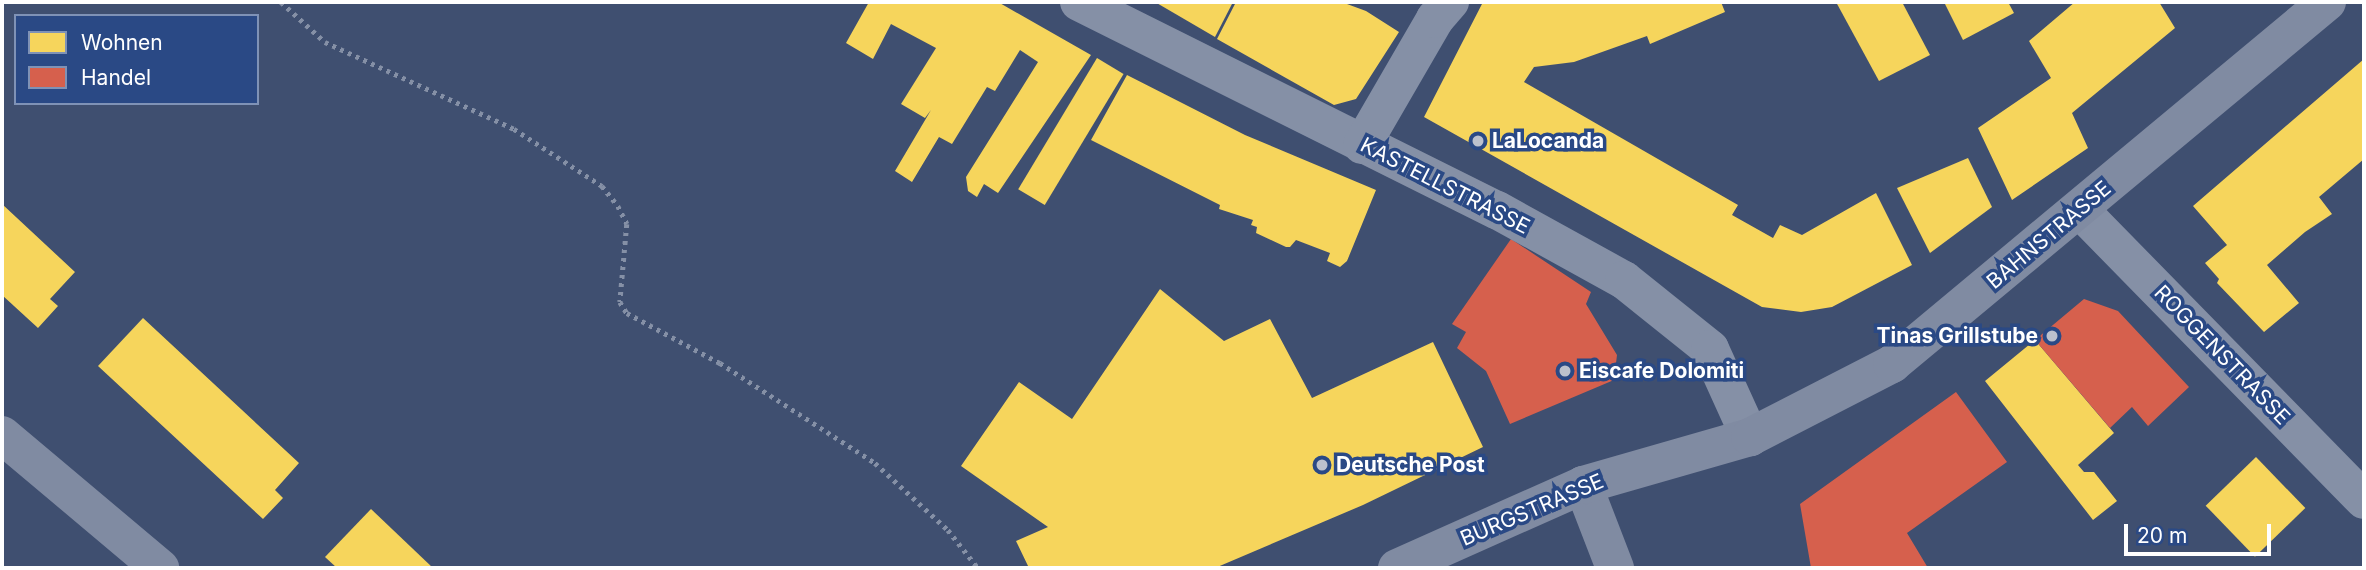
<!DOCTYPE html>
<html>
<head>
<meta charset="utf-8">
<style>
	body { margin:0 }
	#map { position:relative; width:2366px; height:570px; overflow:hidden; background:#3f4f70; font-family:Inter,sans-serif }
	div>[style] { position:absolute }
	.homes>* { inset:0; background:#f6d55c; transform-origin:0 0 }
	.shops>* { inset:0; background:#d6604d }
	.path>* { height:4.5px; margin-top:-2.25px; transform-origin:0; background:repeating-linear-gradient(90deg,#8590a6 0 3.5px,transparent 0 8.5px) }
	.street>* { height:38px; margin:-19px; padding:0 19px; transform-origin:19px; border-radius:19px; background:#8590a6 }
	.secondary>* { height:38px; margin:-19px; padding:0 19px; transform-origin:19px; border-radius:19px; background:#808ba2 }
	.dots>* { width:19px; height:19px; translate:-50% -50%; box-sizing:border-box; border:4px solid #2a4985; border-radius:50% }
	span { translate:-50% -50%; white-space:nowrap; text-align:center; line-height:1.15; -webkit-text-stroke:7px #2a4985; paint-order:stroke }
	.poi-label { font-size:21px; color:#fff; font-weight:700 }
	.left { translate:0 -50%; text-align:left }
	.right { translate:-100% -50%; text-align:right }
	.street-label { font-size:21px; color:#fff }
	.frame { position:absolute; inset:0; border:4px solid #fff; pointer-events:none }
	.legend { position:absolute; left:14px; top:14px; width:245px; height:91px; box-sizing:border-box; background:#2a4985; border:2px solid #7f92b6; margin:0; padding:9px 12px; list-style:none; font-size:21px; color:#fff }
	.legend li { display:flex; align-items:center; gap:14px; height:35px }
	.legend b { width:35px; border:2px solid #7f92b6 }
	.scale { position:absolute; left:2124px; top:524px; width:147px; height:32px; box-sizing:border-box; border:4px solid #fff; border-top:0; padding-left:9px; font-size:21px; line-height:24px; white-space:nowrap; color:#fff; -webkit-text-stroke:5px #2a4985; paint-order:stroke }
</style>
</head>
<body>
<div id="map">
	<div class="homes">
		<div style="clip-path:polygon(869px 2px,998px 2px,1091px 55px,998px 193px,984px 184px,977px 197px,968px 191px,966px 177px,1038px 62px,1020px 50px,995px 91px,987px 87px,952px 144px,939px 137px,912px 182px,895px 171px,931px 110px,925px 118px,901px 104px,936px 48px,891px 24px,873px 59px,846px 43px)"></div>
		<div style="clip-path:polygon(1155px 2px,1233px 2px,1215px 37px)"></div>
		<div style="clip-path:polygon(1236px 2px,1348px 2px,1347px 4px,1366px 11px,1399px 32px,1356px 99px,1334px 105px,1217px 39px)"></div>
		<div style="clip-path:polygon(1483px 2px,1721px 2px,1725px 12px,1650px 44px,1647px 36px,1574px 62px,1534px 67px,1524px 82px,1738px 205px,1732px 215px,1773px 238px,1780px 225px,1802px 235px,1876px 193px,1912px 265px,1832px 307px,1801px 312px,1762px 307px,1424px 117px)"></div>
		<div style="clip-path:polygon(1836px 2px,1902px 2px,1930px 55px,1879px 81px)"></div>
		<div style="clip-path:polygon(1944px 2px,2008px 2px,2014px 13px,1963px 40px)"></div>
		<div style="clip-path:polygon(2075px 2px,2159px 2px,2175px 28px,2072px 113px,2088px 148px,2012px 200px,1978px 128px,2051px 78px,2029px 41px)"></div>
		<div style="left:1097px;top:58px;width:31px;height:153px;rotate:31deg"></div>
		<div style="clip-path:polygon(2364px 59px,2364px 159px,2319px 197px,2332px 214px,2305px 232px,2267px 265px,2299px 303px,2264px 332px,2217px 283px,2219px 279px,2205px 263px,2227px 245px,2193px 206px)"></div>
		<div style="clip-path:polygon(1127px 75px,1245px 135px,1376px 190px,1347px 261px,1340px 267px,1327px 261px,1330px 253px,1296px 240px,1290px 247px,1286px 247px,1256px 233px,1257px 227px,1251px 225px,1253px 220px,1219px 209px,1220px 205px,1091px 140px)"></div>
		<div style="clip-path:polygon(1968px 158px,1992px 207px,1930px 253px,1897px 188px)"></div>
		<div style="clip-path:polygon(2px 204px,75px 272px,50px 299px,58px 306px,38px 328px,2px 295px)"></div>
		<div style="clip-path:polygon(1160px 289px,1224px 341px,1270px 319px,1312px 398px,1433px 342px,1483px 447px,1363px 505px,1215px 568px,1029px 568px,1016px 541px,1048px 527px,961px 466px,1019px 382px,1072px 419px)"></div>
		<div style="clip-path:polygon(143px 318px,299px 463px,275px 490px,283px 498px,263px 519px,98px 366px)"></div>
		<div style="clip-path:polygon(2035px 340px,2114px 433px,2078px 465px,2084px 472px,2094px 472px,2117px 501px,2093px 520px,1985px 381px)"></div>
		<div style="left:2256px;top:457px;width:71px;height:70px;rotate:46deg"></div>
		<div style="clip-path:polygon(371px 509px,433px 568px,337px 568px,325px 557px)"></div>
	</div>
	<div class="shops">
		<div style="clip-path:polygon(1511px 239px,1591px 292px,1586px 304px,1617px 355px,1614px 380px,1510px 424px,1486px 371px,1457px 348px,1466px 332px,1452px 324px)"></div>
		<div style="clip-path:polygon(2084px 299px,2118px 311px,2189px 387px,2148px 426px,2132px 407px,2110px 428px,2035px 340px)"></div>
		<div style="clip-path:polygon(1956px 392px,2007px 462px,1907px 533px,1928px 568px,1811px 568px,1800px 504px)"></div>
	</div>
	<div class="path">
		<div style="left:281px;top:2px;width:59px;rotate:42.3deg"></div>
		<div style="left:325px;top:42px;width:208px;rotate:24.7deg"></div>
		<div style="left:514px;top:129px;width:105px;rotate:32.9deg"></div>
		<div style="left:602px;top:186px;width:26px;rotate:51deg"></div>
		<div style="left:618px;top:206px;width:20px;rotate:63deg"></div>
		<div style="left:627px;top:224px;width:78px;rotate:95.1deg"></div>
		<div style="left:620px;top:302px;width:13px;rotate:58deg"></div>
		<div style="left:627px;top:313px;width:106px;rotate:28.3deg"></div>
		<div style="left:720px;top:363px;width:184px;rotate:32.8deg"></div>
		<div style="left:875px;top:463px;width:99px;rotate:42.5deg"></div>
		<div style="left:948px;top:530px;width:48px;rotate:51.7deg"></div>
	</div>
	<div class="street">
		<div style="left:1079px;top:2px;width:467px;rotate:26.5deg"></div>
		<div style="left:1497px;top:210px;width:145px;rotate:28.9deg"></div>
		<div style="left:1624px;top:280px;width:110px;rotate:38.7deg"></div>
		<div style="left:1710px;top:349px;width:97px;rotate:65.6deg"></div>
		<div style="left:1362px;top:145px;width:146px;rotate:-59.9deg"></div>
		<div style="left:1435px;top:19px;width:23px;rotate:-49deg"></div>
		<div style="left:2080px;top:210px;width:406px;rotate:45.6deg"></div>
	</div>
	<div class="secondary">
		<div style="left:2px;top:435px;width:207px;rotate:40.1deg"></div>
		<div style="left:1583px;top:485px;width:89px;rotate:68.9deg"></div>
		<div style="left:1397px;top:568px;width:204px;rotate:-24deg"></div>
		<div style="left:1583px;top:485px;width:174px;rotate:-16deg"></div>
		<div style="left:1750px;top:437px;width:160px;rotate:-27.2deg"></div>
		<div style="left:1892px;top:364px;width:566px;rotate:-39.77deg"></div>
	</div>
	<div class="dots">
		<div style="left:1478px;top:141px;background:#bcc1cd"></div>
		<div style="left:2052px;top:336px;background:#bcc1cd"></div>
		<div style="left:1565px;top:371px;background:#bcc1cd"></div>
		<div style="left:1322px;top:465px;background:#bcc1cd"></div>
	</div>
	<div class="poi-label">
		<span class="left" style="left:1492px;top:141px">LaLocanda</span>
		<span class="right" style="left:2038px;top:336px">Tinas Grillstube</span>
		<span class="left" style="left:1579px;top:371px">Eiscafe Dolomiti</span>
		<span class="left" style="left:1336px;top:465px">Deutsche Post</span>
	</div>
	<div class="street-label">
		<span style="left:1445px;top:186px;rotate:27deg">KASTELLSTRASSE</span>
		<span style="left:2049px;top:235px;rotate:-40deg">BAHNSTRASSE</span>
		<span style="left:2222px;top:355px;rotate:46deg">ROGGENSTRASSE</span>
		<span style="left:1532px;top:510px;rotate:-23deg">BURGSTRASSE</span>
	</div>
	<div class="frame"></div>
	<ul class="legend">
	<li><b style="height:19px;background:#f6d55c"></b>Wohnen</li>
	<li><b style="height:19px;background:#d6604d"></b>Handel</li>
	</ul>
	<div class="scale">20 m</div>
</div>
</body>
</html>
